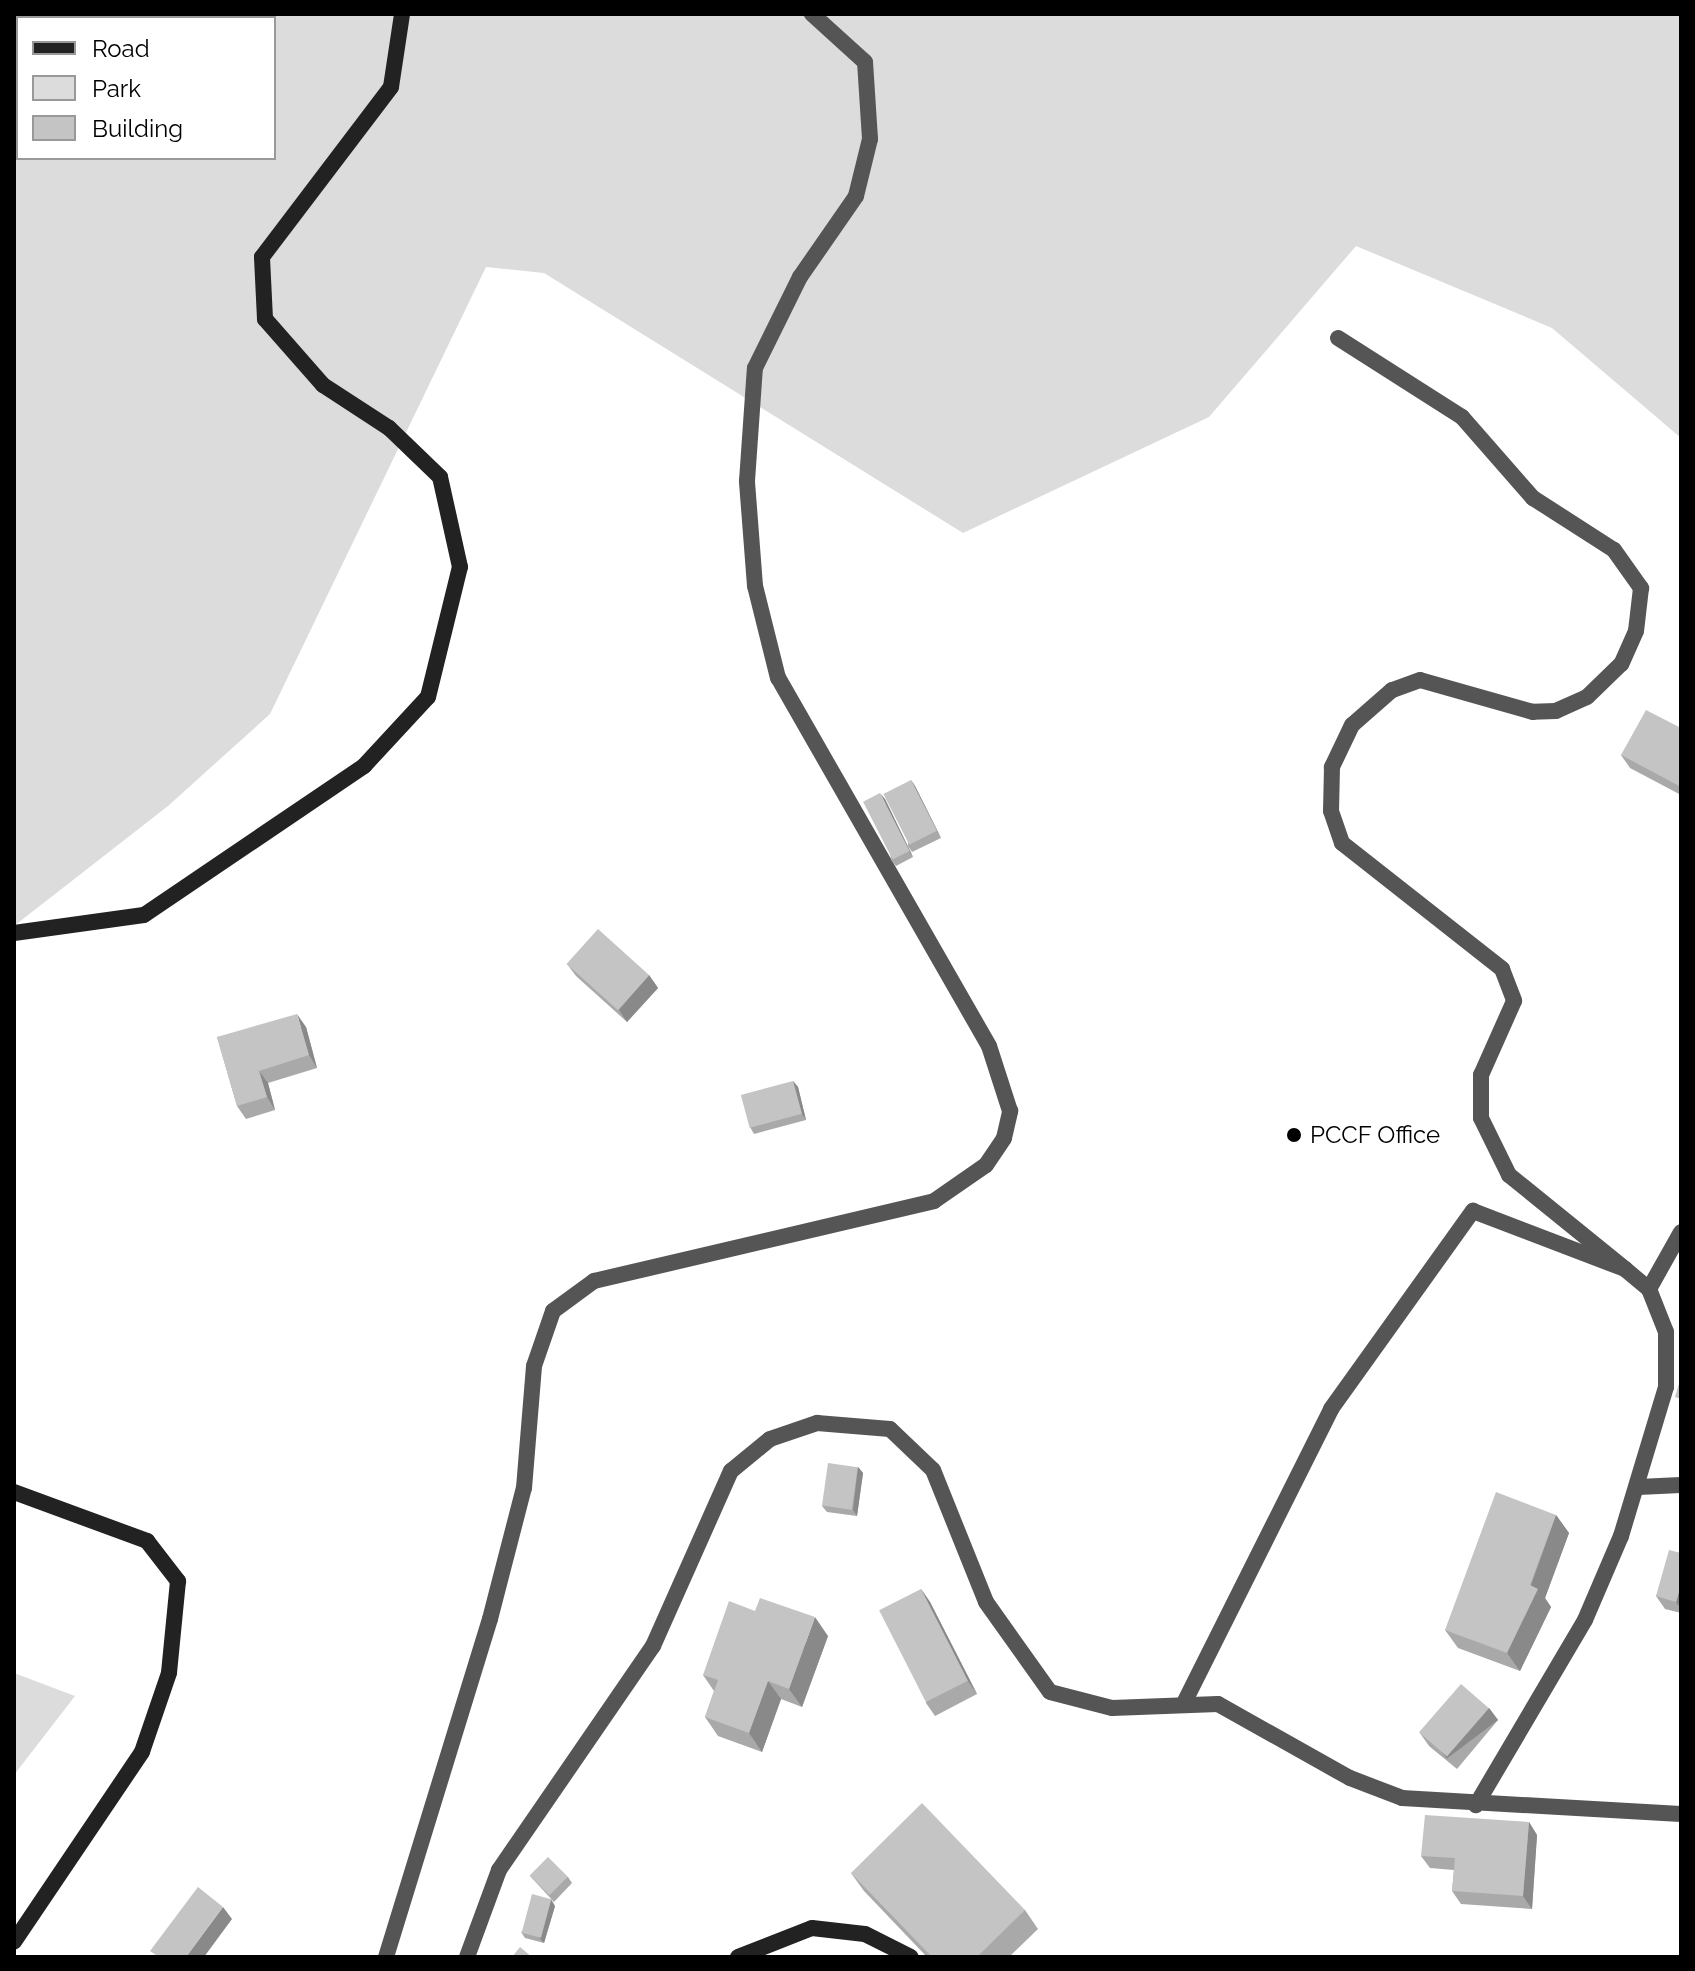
<!DOCTYPE html>
<html>
<head>
<meta charset="utf-8">
<style>
	body { margin:0 }
	#map { position:relative; width:1695px; height:1971px; overflow:hidden; background:#fff; font-family:Raleway,sans-serif }
	div>[style] { position:absolute }
	.green>* { inset:0; background:#dcdcdc }
	.street>* { height:16px; margin:-8px; padding:0 8px; transform-origin:8px; border-radius:8px; background:#555 }
	.secondary>* { height:16px; margin:-8px; padding:0 8px; transform-origin:8px; border-radius:8px; background:#222 }
	.wall>* { inset:0; background:#a9a9a9 }
	.shaded-wall>* { inset:0; background:#898989; transform-origin:0 0 }
	.building>* { inset:0; background:#c4c4c4; transform-origin:0 0 }
	.dots>* { width:22px; height:22px; translate:-50% -50%; box-sizing:border-box; border:4px solid #fff; border-radius:50% }
	span { translate:-50% -50%; white-space:nowrap; text-align:center; line-height:1.15; -webkit-text-stroke:8px #fff; paint-order:stroke }
	.poi-label { font-size:24px; color:#000 }
	.left { translate:0 -50%; text-align:left }
	.frame { position:absolute; inset:0; border:16px solid #000; pointer-events:none }
	.legend { position:absolute; left:16px; top:16px; width:260px; height:144px; box-sizing:border-box; background:#fff; border:2px solid #999; margin:0; padding:10px 14px; list-style:none; font-size:24px; color:#000 }
	.legend li { display:flex; align-items:center; gap:16px; height:40px }
	.legend b { width:40px; border:2px solid #999 }
</style>
</head>
<body>
<div id="map">
	<div class="green">
		<div style="clip-path:polygon(evenodd,14px 14px,1681px 14px,1681px 438px,1552px 328px,1356px 246px,1209px 417px,963px 533px,544px 273px,486px 267px,270px 714px,168px 806px,14px 926px,14px 14px,18px 18px,274px 18px,274px 158px,18px 158px,18px 18px)"></div>
		<div style="clip-path:polygon(14px 1673px,75px 1696px,14px 1775px)"></div>
	</div>
	<div class="street">
		<div style="left:1338px;top:338px;width:147px;rotate:32.5deg"></div>
		<div style="left:1462px;top:417px;width:108px;rotate:48.8deg"></div>
		<div style="left:1533px;top:498px;width:96px;rotate:32.7deg"></div>
		<div style="left:1614px;top:550px;width:47px;rotate:54.6deg"></div>
		<div style="left:1641px;top:588px;width:43px;rotate:96.6deg"></div>
		<div style="left:1636px;top:631px;width:36px;rotate:114deg"></div>
		<div style="left:1621px;top:664px;width:47px;rotate:135.9deg"></div>
		<div style="left:1587px;top:697px;width:34px;rotate:156deg"></div>
		<div style="left:1556px;top:711px;width:23px;rotate:178deg"></div>
		<div style="left:1533px;top:712px;width:117px;rotate:-164.2deg"></div>
		<div style="left:1420px;top:680px;width:30px;rotate:160deg"></div>
		<div style="left:1392px;top:690px;width:53px;rotate:138.8deg"></div>
		<div style="left:1352px;top:725px;width:47px;rotate:115.5deg"></div>
		<div style="left:1332px;top:767px;width:44px;rotate:91.3deg"></div>
		<div style="left:1331px;top:811px;width:34px;rotate:71deg"></div>
		<div style="left:1342px;top:843px;width:204px;rotate:38.2deg"></div>
		<div style="left:1502px;top:969px;width:34px;rotate:69deg"></div>
		<div style="left:1514px;top:1001px;width:81px;rotate:114deg"></div>
		<div style="left:1481px;top:1075px;width:43px;rotate:90deg"></div>
		<div style="left:1481px;top:1118px;width:64px;rotate:63.8deg"></div>
		<div style="left:1509px;top:1175px;width:149px;rotate:39deg"></div>
		<div style="left:1649px;top:1289px;width:65px;rotate:-60.7deg"></div>
		<div style="left:1638px;top:1487px;width:43px;rotate:-2.7deg"></div>
		<div style="left:1184px;top:1703px;width:329px;rotate:-63.4deg"></div>
		<div style="left:1331px;top:1409px;width:244px;rotate:-54.4deg"></div>
		<div style="left:1473px;top:1211px;width:163px;rotate:20.9deg"></div>
		<div style="left:1625px;top:1269px;width:31px;rotate:40deg"></div>
		<div style="left:1649px;top:1289px;width:46px;rotate:68.4deg"></div>
		<div style="left:1666px;top:1332px;width:55px;rotate:90deg"></div>
		<div style="left:1666px;top:1387px;width:156px;rotate:106.8deg"></div>
		<div style="left:1621px;top:1536px;width:91px;rotate:113.2deg"></div>
		<div style="left:1585px;top:1620px;width:215px;rotate:120.5deg"></div>
		<div style="left:386px;top:1957px;width:354px;rotate:-72.9deg"></div>
		<div style="left:490px;top:1619px;width:135px;rotate:-75.5deg"></div>
		<div style="left:524px;top:1488px;width:122px;rotate:-85.3deg"></div>
		<div style="left:534px;top:1366px;width:58px;rotate:-70.9deg"></div>
		<div style="left:553px;top:1311px;width:51px;rotate:-36.2deg"></div>
		<div style="left:594px;top:1281px;width:349px;rotate:-13.2deg"></div>
		<div style="left:934px;top:1201px;width:63px;rotate:-34.7deg"></div>
		<div style="left:986px;top:1165px;width:32px;rotate:-56deg"></div>
		<div style="left:1004px;top:1138px;width:28px;rotate:-77deg"></div>
		<div style="left:1010px;top:1111px;width:68px;rotate:-107.9deg"></div>
		<div style="left:989px;top:1046px;width:424px;rotate:-119.8deg"></div>
		<div style="left:778px;top:678px;width:95px;rotate:-104deg"></div>
		<div style="left:755px;top:586px;width:105px;rotate:-94.4deg"></div>
		<div style="left:747px;top:481px;width:113px;rotate:-86deg"></div>
		<div style="left:755px;top:368px;width:102px;rotate:-63.7deg"></div>
		<div style="left:800px;top:277px;width:98px;rotate:-55.3deg"></div>
		<div style="left:856px;top:196px;width:59px;rotate:-76.2deg"></div>
		<div style="left:870px;top:139px;width:77px;rotate:-93.7deg"></div>
		<div style="left:865px;top:62px;width:72px;rotate:-137.8deg"></div>
		<div style="left:467px;top:1957px;width:93px;rotate:-69.8deg"></div>
		<div style="left:499px;top:1870px;width:272px;rotate:-55.5deg"></div>
		<div style="left:653px;top:1646px;width:192px;rotate:-66deg"></div>
		<div style="left:731px;top:1471px;width:50px;rotate:-39.4deg"></div>
		<div style="left:770px;top:1439px;width:50px;rotate:-18.8deg"></div>
		<div style="left:817px;top:1423px;width:73px;rotate:4.7deg"></div>
		<div style="left:890px;top:1429px;width:59px;rotate:43.6deg"></div>
		<div style="left:933px;top:1470px;width:142px;rotate:68.1deg"></div>
		<div style="left:986px;top:1602px;width:110px;rotate:54.6deg"></div>
		<div style="left:1050px;top:1692px;width:64px;rotate:14.5deg"></div>
		<div style="left:1112px;top:1708px;width:106px;rotate:-2.2deg"></div>
		<div style="left:1218px;top:1704px;width:151px;rotate:29.3deg"></div>
		<div style="left:1350px;top:1778px;width:56px;rotate:21deg"></div>
		<div style="left:1402px;top:1798px;width:279px;rotate:3.3deg"></div>
	</div>
	<div class="secondary">
		<div style="left:14px;top:933px;width:131px;rotate:-7.9deg"></div>
		<div style="left:144px;top:915px;width:266px;rotate:-34.1deg"></div>
		<div style="left:364px;top:766px;width:94px;rotate:-47.2deg"></div>
		<div style="left:428px;top:697px;width:134px;rotate:-76.2deg"></div>
		<div style="left:460px;top:567px;width:92px;rotate:-102.5deg"></div>
		<div style="left:440px;top:477px;width:71px;rotate:-136.1deg"></div>
		<div style="left:389px;top:428px;width:79px;rotate:-146.9deg"></div>
		<div style="left:323px;top:385px;width:88px;rotate:-131.3deg"></div>
		<div style="left:265px;top:319px;width:62px;rotate:-92.8deg"></div>
		<div style="left:262px;top:257px;width:213px;rotate:-52.8deg"></div>
		<div style="left:391px;top:87px;width:74px;rotate:-81.4deg"></div>
		<div style="left:14px;top:1492px;width:142px;rotate:20.2deg"></div>
		<div style="left:147px;top:1541px;width:51px;rotate:52.2deg"></div>
		<div style="left:178px;top:1581px;width:92px;rotate:95.6deg"></div>
		<div style="left:169px;top:1673px;width:83px;rotate:108.9deg"></div>
		<div style="left:142px;top:1752px;width:229px;rotate:124deg"></div>
		<div style="left:738px;top:1957px;width:79px;rotate:-21.4deg"></div>
		<div style="left:812px;top:1928px;width:53px;rotate:6.5deg"></div>
		<div style="left:865px;top:1934px;width:51px;rotate:26.6deg"></div>
	</div>
	<div class="wall">
		<div style="clip-path:polygon(1681px 728px,1681px 795px,1630px 768px,1621px 755px)"></div>
		<div style="clip-path:polygon(911px 780px,915px 786px,941px 838px,912px 852px,908px 846px)"></div>
		<div style="clip-path:polygon(885px 799px,913px 857px,896px 866px,891px 860px)"></div>
		<div style="clip-path:polygon(567px 964px,649px 975px,658px 988px,627px 1022px,576px 976px)"></div>
		<div style="clip-path:polygon(306px 1027px,317px 1068px,268px 1083px,275px 1110px,246px 1119px,237px 1106px,217px 1037px)"></div>
		<div style="clip-path:polygon(793px 1081px,798px 1087px,806px 1120px,754px 1134px,750px 1127px)"></div>
		<div style="clip-path:polygon(858px 1467px,863px 1473px,857px 1516px,827px 1512px,822px 1506px)"></div>
		<div style="clip-path:polygon(1556px 1515px,1569px 1533px,1545px 1598px,1551px 1607px,1520px 1671px,1458px 1648px,1445px 1630px)"></div>
		<div style="clip-path:polygon(1681px 1553px,1681px 1613px,1665px 1609px,1656px 1596px)"></div>
		<div style="clip-path:polygon(921px 1589px,930px 1602px,977px 1694px,935px 1716px,926px 1703px)"></div>
		<div style="clip-path:polygon(828px 1636px,802px 1707px,781px 1699px,762px 1752px,718px 1736px,705px 1717px,714px 1691px,703px 1675px)"></div>
		<div style="clip-path:polygon(1489px 1708px,1498px 1720px,1457px 1769px,1429px 1746px,1420px 1733px)"></div>
		<div style="clip-path:polygon(1529px 1822px,1537px 1835px,1532px 1909px,1461px 1904px,1452px 1891px,1454px 1870px,1430px 1868px,1421px 1856px)"></div>
		<div style="clip-path:polygon(851px 1873px,1025px 1910px,1038px 1929px,1009px 1957px,927px 1957px,864px 1891px)"></div>
		<div style="clip-path:polygon(530px 1876px,568px 1877px,572px 1883px,554px 1902px)"></div>
		<div style="clip-path:polygon(555px 1906px,544px 1943px,525px 1938px,521px 1932px)"></div>
	</div>
	<div class="shaded-wall">
		<div style="clip-path:polygon(911px 780px,915px 786px,941px 838px,937px 831px)"></div>
		<div style="clip-path:polygon(880px 793px,885px 799px,913px 857px,909px 851px)"></div>
		<div style="clip-path:polygon(649px 975px,658px 988px,627px 1022px,619px 1010px)"></div>
		<div style="clip-path:polygon(297px 1014px,306px 1027px,317px 1068px,309px 1055px)"></div>
		<div style="clip-path:polygon(259px 1071px,268px 1083px,275px 1110px,267px 1097px)"></div>
		<div style="clip-path:polygon(793px 1081px,798px 1087px,806px 1120px,802px 1114px)"></div>
		<div style="clip-path:polygon(858px 1467px,863px 1473px,857px 1516px,853px 1510px)"></div>
		<div style="clip-path:polygon(1556px 1515px,1569px 1533px,1545px 1598px,1551px 1607px,1520px 1671px,1507px 1653px)"></div>
		<div style="clip-path:polygon(921px 1589px,930px 1602px,977px 1694px,968px 1681px)"></div>
		<div style="clip-path:polygon(1679px 1592px,1681px 1595px,1681px 1609px,1676px 1602px)"></div>
		<div style="clip-path:polygon(815px 1617px,828px 1636px,802px 1707px,789px 1689px)"></div>
		<div style="clip-path:polygon(768px 1681px,781px 1699px,762px 1752px,749px 1733px)"></div>
		<div style="left:1489px;top:1708px;width:15px;height:64px;rotate:53deg"></div>
		<div style="clip-path:polygon(1529px 1822px,1537px 1835px,1532px 1909px,1523px 1896px)"></div>
		<div style="clip-path:polygon(551px 1899px,555px 1906px,544px 1943px,539px 1937px)"></div>
		<div style="clip-path:polygon(223px 1907px,232px 1919px,204px 1957px,186px 1957px)"></div>
	</div>
	<div class="building">
		<div style="clip-path:polygon(1646px 710px,1681px 728px,1681px 787px,1621px 755px)"></div>
		<div style="left:911px;top:780px;width:57px;height:31px;rotate:63deg"></div>
		<div style="left:880px;top:793px;width:65px;height:19px;rotate:63deg"></div>
		<div style="left:598px;top:929px;width:69px;height:47px;rotate:42deg"></div>
		<div style="clip-path:polygon(297px 1014px,309px 1055px,259px 1071px,267px 1097px,237px 1106px,217px 1037px)"></div>
		<div style="left:793px;top:1081px;width:34px;height:54px;rotate:75deg"></div>
		<div style="clip-path:polygon(1681px 1377px,1681px 1399px,1675px 1397px)"></div>
		<div style="left:828px;top:1463px;width:30px;height:43px;rotate:8deg"></div>
		<div style="clip-path:polygon(1496px 1492px,1556px 1515px,1530px 1585px,1538px 1589px,1507px 1653px,1445px 1630px)"></div>
		<div style="clip-path:polygon(1669px 1550px,1681px 1553px,1681px 1592px,1679px 1592px,1676px 1602px,1656px 1596px)"></div>
		<div style="left:921px;top:1589px;width:103px;height:47px;rotate:63deg"></div>
		<div style="clip-path:polygon(760px 1598px,815px 1617px,789px 1689px,768px 1681px,749px 1733px,705px 1717px,718px 1680px,703px 1675px,729px 1601px,755px 1611px)"></div>
		<div style="left:1461px;top:1684px;width:37px;height:64px;rotate:41deg"></div>
		<div style="clip-path:polygon(922px 1803px,1025px 1910px,977px 1957px,932px 1957px,851px 1873px)"></div>
		<div style="clip-path:polygon(1425px 1815px,1529px 1822px,1523px 1896px,1452px 1891px,1455px 1858px,1421px 1856px)"></div>
		<div style="left:548px;top:1857px;width:28px;height:26px;rotate:45deg"></div>
		<div style="clip-path:polygon(198px 1887px,223px 1907px,186px 1957px,159px 1957px,150px 1951px)"></div>
		<div style="left:532px;top:1894px;width:20px;height:40px;rotate:15deg"></div>
		<div style="clip-path:polygon(520px 1947px,532px 1957px,512px 1957px)"></div>
	</div>
	<div class="dots">
		<div style="left:1294px;top:1135px;background:#000"></div>
	</div>
	<div class="poi-label">
		<span class="left" style="left:1310px;top:1135px">PCCF Office</span>
	</div>
	<div class="frame"></div>
	<ul class="legend">
	<li><b style="height:10px;background:#222"></b>Road</li>
	<li><b style="height:22px;background:#dcdcdc"></b>Park</li>
	<li><b style="height:22px;background:#c4c4c4"></b>Building</li>
	</ul>
</div>
</body>
</html>
